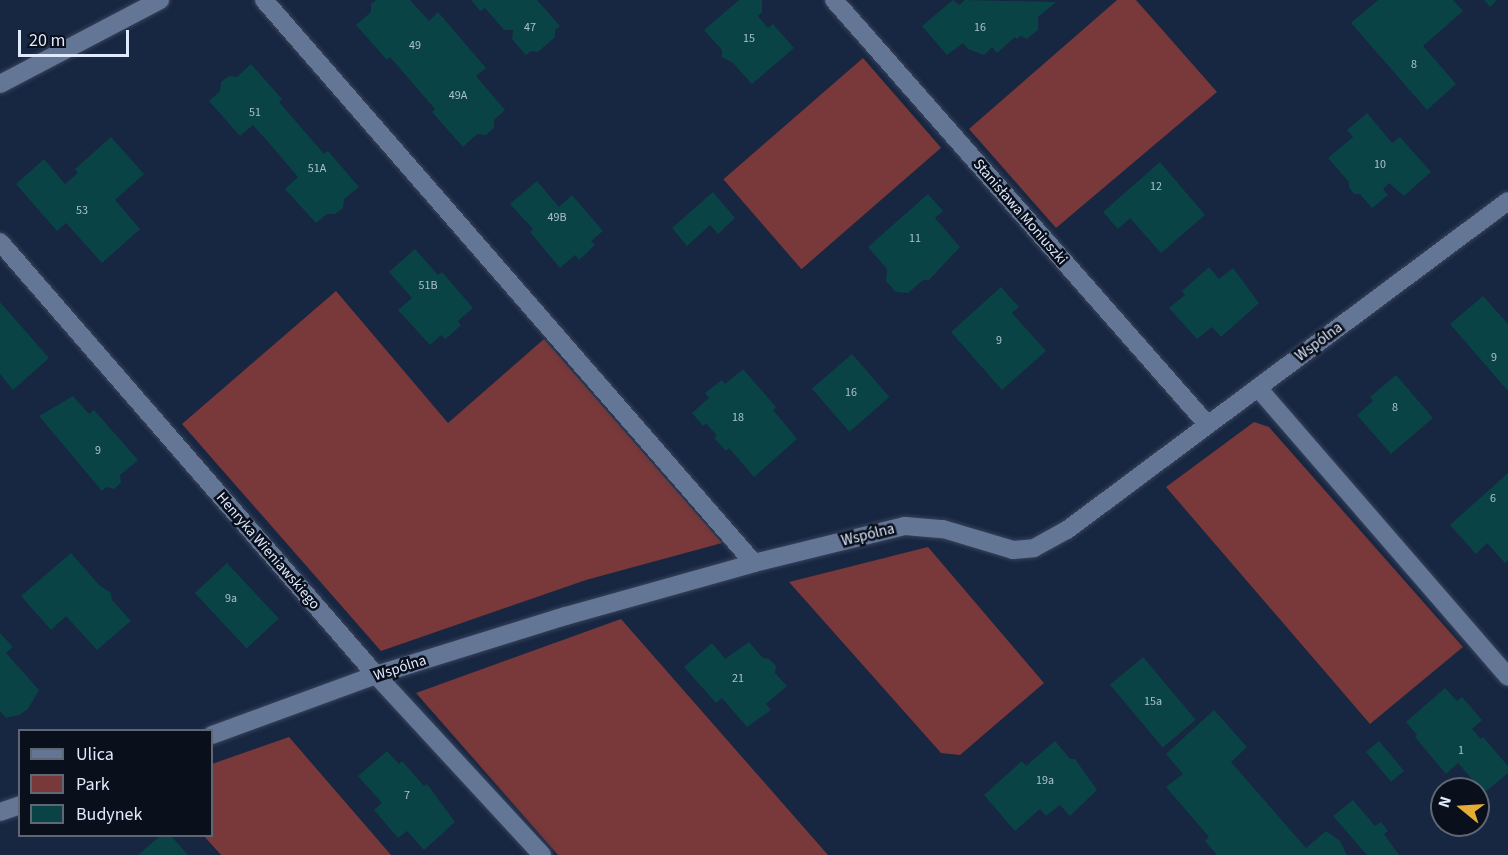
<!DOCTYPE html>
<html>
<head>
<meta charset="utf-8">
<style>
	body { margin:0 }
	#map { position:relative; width:1508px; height:855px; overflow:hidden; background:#172641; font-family:"Source Sans 3",sans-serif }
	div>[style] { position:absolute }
	.green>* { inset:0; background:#793839; transform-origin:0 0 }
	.building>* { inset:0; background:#0a4346; transform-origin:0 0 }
	.roads { filter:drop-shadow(0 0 2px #38435a) drop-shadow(0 0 2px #38435a) }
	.service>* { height:18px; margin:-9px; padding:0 9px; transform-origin:9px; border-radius:9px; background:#647696 }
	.minor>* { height:18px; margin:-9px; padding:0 9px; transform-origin:9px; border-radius:9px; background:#647696 }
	span { translate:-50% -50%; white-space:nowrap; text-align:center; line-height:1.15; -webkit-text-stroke:5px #090f1b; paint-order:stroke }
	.number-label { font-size:12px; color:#aac0cf }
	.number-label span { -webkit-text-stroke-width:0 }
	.street-label { font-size:15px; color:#e0eafd }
	.legend { position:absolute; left:18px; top:729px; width:195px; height:108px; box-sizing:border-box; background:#090f1b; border:2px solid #5f6775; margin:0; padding:8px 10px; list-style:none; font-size:18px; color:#e0eafd }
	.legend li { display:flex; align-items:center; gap:12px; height:30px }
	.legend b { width:30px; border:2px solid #5f6775 }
	.north { position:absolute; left:1430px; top:777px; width:60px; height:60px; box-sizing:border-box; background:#090f1b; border:2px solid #5f6775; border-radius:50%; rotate:288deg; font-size:16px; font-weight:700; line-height:24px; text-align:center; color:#e0eafd }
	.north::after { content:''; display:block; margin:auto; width:21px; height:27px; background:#e6ad36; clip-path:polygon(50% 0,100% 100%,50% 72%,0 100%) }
	.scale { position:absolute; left:18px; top:30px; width:111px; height:27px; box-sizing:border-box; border:3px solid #e0eafd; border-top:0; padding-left:8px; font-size:18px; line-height:21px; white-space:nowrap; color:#e0eafd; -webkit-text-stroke:4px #090f1b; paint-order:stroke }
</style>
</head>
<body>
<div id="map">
	<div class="green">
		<div style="clip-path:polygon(1117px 0,1136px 0,1217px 92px,1056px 228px,969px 129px)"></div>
		<div style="left:863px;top:58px;width:119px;height:185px;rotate:49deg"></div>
		<div style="clip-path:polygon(336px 291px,448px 423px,544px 339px,722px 543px,586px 580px,381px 651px,182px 424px)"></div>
		<div style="clip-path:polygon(1254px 422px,1269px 427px,1463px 647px,1370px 724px,1166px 487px)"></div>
		<div style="clip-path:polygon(928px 547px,1044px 683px,960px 755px,941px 753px,789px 582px)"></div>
		<div style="clip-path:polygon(621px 619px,828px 855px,558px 855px,416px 693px)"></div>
		<div style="clip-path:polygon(289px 737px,391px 855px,221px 855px,204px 836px,212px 836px,212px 764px)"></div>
	</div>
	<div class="building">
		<div style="clip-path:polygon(376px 0,410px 0,429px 21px,438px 12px,486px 68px,476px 76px,505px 110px,494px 120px,494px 128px,486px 135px,477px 134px,463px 147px,432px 112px,435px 109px,390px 57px,387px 60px,356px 25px,371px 12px,371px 4px)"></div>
		<div style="clip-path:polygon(471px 0,537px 0,560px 26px,555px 30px,555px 37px,538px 52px,531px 51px,526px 55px,512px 39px,513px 30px,504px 30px,485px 8px,480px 11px)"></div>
		<div style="clip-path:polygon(739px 0,762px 0,762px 12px,758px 16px,768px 28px,773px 24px,794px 48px,752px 84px,733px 63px,722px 57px,722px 50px,704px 30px)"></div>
		<div style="clip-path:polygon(953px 0,959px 5px,965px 0,1056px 2px,1038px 17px,1038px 30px,1027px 39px,1021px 36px,1017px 39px,1015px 37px,997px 53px,992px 47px,984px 55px,968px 49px,963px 43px,947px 55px,922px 26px)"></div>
		<div style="clip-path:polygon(1378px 0,1453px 0,1463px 11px,1423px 46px,1456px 84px,1427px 110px,1351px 23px)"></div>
		<div style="clip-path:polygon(1484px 0,1497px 0,1490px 7px)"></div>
		<div style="clip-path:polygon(251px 64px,282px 99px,279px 102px,324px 154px,328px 151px,359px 187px,344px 199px,343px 208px,335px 214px,327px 214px,316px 223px,285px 189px,298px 177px,276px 151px,253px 125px,240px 136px,209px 101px,220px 91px,221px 82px,229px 76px,237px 77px)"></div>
		<div style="clip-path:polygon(1367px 113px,1392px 143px,1400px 137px,1431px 172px,1404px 196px,1389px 183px,1383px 189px,1388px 195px,1372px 208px,1360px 194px,1354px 194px,1349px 187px,1349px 182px,1328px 158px,1353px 137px,1347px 130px)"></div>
		<div style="clip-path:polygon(111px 137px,144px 174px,115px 200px,140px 229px,102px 263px,66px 223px,57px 231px,16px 184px,44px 159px,65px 184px,78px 173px,75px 169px)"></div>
		<div style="clip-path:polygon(1160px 162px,1205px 215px,1161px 253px,1130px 218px,1118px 229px,1103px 212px)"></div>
		<div style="clip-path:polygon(537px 181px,559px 207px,572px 195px,603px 231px,591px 241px,595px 245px,579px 260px,575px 255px,560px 268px,530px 232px,533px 229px,510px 204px)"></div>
		<div style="clip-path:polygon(713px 192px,735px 218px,718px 234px,710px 225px,687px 246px,672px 228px)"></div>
		<div style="clip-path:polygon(928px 194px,943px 211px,935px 218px,960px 247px,929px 280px,923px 280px,908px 293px,896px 292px,886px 281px,887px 269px,868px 247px)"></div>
		<div style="clip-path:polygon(415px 249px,438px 275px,442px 272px,473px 308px,458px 321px,461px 325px,448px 337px,445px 339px,441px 335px,430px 345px,398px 310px,412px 298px,389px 272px)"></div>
		<div style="clip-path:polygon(1209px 267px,1219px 279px,1233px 268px,1259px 303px,1221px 337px,1212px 327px,1197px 339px,1169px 308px,1185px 295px,1182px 291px)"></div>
		<div style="clip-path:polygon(1001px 287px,1019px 307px,1012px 313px,1046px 351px,1002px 390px,951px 332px)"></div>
		<div style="clip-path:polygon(1483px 296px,1508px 324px,1508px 391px,1450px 324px)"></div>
		<div style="clip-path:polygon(0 302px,49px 358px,13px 390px,0 374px)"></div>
		<div style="left:852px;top:354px;width:57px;height:53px;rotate:49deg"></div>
		<div style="clip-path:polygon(743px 369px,776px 407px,773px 410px,797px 439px,754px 477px,729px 448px,726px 451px,714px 438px,717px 436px,706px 423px,703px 426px,692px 413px,709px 398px,705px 393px,722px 380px,725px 384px)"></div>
		<div style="clip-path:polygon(1396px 375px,1433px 418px,1391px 454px,1357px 415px,1373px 401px,1370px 397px)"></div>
		<div style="clip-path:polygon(73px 396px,89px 414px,94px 410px,138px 460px,120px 475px,121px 483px,114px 489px,106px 487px,102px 491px,39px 416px)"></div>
		<div style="clip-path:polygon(1508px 473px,1508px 560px,1505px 563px,1487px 543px,1476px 554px,1450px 525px)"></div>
		<div style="clip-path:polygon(71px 553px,99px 585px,111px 593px,112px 600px,131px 621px,97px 650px,66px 616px,51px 630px,21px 596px)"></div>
		<div style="left:227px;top:563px;width:76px;height:44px;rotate:47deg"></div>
		<div style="clip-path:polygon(0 633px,13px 647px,6px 653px,39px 690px,28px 709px,19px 715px,6px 718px,0 711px)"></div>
		<div style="clip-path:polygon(749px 642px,763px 658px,769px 659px,776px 666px,775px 673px,787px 686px,766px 704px,771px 710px,747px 727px,722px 698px,716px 703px,684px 667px,712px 643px,725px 659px)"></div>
		<div style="left:1143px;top:657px;width:82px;height:43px;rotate:50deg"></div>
		<div style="clip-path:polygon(1445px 688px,1457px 701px,1462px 697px,1482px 720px,1472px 729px,1481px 739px,1483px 737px,1508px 766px,1508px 773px,1484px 793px,1458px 763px,1446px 774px,1415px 737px,1417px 735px,1406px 722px)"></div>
		<div style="clip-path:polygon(1214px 710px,1247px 747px,1231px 762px,1306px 848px,1326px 831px,1340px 841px,1347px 855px,1217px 855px,1205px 841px,1209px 837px,1166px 787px,1183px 774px,1166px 754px)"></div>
		<div style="clip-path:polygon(1055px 741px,1070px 759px,1075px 759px,1097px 790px,1070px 816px,1060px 805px,1046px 816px,1040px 809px,1015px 831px,984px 795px,1022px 761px,1026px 766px)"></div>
		<div style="left:1379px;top:741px;width:39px;height:17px;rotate:50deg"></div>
		<div style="clip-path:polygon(387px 751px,399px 764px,402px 761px,424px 786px,427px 784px,455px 822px,424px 850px,407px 831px,398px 838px,374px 810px,382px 803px,358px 776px)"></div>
		<div style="clip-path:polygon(1353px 800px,1375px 826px,1381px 822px,1388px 831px,1384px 834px,1399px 855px,1367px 855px,1333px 816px)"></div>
		<div style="clip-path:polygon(160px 836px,171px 836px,188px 855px,138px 855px)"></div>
	</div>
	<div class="roads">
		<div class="service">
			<div style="left:264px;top:0;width:746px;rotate:48.97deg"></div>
			<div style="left:1258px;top:388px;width:382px;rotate:49.1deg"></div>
		</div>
		<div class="minor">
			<div style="left:834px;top:0;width:565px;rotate:48.66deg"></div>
			<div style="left:0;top:84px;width:181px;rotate:-27.7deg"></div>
			<div style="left:0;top:242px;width:573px;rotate:49.03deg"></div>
			<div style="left:376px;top:675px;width:245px;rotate:47.3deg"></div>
			<div style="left:212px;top:735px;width:175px;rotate:-20.1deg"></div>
			<div style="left:376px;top:675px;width:199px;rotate:-17.3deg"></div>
			<div style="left:566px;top:616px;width:195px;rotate:-15.7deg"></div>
			<div style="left:754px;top:563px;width:155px;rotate:-13.8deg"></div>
			<div style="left:905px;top:526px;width:38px;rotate:5deg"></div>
			<div style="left:943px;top:529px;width:73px;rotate:16.7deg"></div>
			<div style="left:1013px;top:550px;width:21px;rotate:-5deg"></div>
			<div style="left:1034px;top:548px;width:38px;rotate:-29deg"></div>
			<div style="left:1067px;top:530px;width:550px;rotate:-36.72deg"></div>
			<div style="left:0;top:812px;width:21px;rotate:-19deg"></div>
		</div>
	</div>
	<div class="number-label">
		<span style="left:530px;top:28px">47</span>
		<span style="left:980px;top:28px">16</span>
		<span style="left:749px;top:39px">15</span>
		<span style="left:415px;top:46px">49</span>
		<span style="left:1414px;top:65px">8</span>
		<span style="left:458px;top:96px">49A</span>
		<span style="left:255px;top:113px">51</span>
		<span style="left:1380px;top:165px">10</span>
		<span style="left:317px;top:169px">51A</span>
		<span style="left:1156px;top:187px">12</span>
		<span style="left:82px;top:211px">53</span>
		<span style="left:557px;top:218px">49B</span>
		<span style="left:915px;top:239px">11</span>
		<span style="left:428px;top:286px">51B</span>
		<span style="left:999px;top:341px">9</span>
		<span style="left:1494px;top:358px">9</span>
		<span style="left:851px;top:393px">16</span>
		<span style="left:1395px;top:408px">8</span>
		<span style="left:738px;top:418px">18</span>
		<span style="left:98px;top:451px">9</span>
		<span style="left:1493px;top:499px">6</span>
		<span style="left:231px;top:599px">9a</span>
		<span style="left:738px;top:679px">21</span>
		<span style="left:1153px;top:702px">15a</span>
		<span style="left:1461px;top:751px">1</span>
		<span style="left:1045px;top:781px">19a</span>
		<span style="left:407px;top:796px">7</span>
	</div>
	<div class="street-label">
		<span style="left:1020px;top:212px;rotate:49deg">Stanisława Moniuszki</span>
		<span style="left:1319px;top:342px;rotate:-37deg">Wspólna</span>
		<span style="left:868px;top:535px;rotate:-14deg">Wspólna</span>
		<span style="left:268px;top:551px;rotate:49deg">Henryka Wieniawskiego</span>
		<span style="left:400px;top:668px;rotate:-18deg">Wspólna</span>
	</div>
	<ul class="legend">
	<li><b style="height:8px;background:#647696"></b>Ulica</li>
	<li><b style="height:16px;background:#793839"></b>Park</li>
	<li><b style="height:16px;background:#0a4346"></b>Budynek</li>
	</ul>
	<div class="north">N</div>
	<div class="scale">20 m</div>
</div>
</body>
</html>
